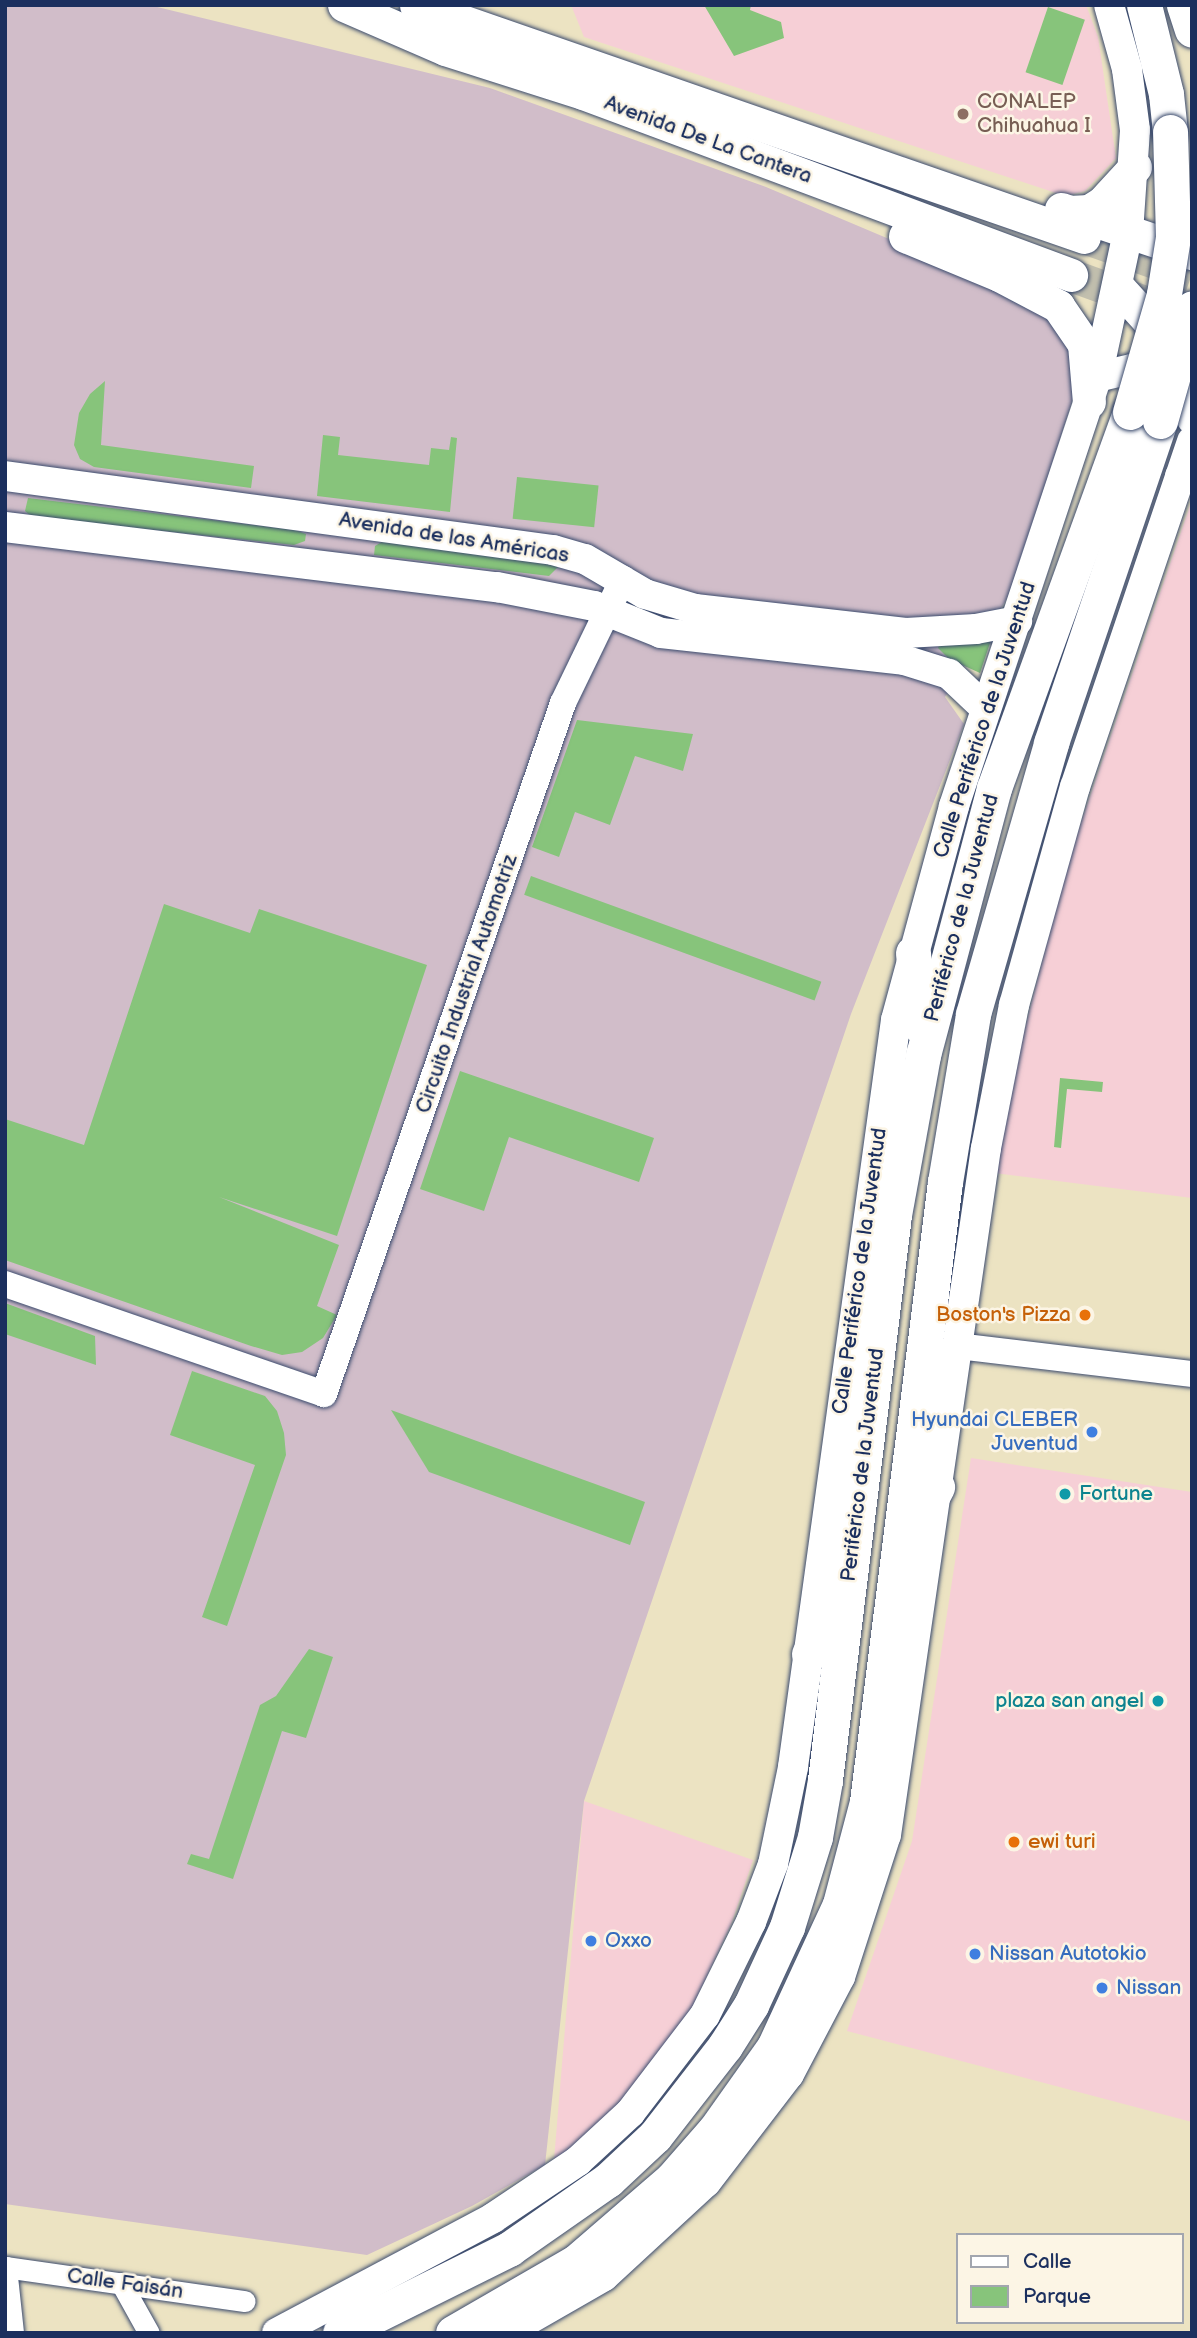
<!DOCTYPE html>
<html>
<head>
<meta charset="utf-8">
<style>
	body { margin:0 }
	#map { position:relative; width:1197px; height:2338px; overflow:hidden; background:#ece3c2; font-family:"Balsamiq Sans",sans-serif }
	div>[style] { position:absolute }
	.built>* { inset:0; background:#f6cfd6 }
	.industrial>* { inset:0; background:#d1bdc9 }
	.green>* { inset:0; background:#87c47b; transform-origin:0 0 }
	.primary-tunnel>* { height:33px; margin-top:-16.5px; transform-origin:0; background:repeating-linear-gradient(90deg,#c2bfae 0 33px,transparent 0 50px) }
	.roads { filter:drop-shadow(0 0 2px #3a4a6d) drop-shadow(0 0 2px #3a4a6d) }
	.minor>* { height:21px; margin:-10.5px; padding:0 10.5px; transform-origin:10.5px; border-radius:10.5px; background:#fff }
	.tertiary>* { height:26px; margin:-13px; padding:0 13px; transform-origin:13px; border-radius:13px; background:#fff }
	.secondary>* { height:30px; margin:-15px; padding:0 15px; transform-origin:15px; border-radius:15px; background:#fff }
	.primary>* { height:33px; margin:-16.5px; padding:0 16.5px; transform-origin:16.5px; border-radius:16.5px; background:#fff }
	.trunk>* { height:35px; margin:-17.5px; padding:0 17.5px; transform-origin:17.5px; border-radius:17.5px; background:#fff }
	.bridges { filter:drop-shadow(0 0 2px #3a4a6d) drop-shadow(0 0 2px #3a4a6d) }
	.trunk-bridge>* { height:35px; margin:-17.5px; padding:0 17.5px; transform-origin:17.5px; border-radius:17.5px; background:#fff }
	.dots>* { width:19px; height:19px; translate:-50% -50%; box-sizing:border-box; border:4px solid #fcf5e5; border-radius:50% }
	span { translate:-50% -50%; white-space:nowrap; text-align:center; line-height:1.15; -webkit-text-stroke:5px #fcf5e5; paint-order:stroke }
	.education-label { font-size:21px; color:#785e54 }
	.left { translate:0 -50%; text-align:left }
	.street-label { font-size:21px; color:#1b2f5e }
	.food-label { font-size:21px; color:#c56008 }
	.right { translate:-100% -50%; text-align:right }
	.shop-label { font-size:21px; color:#366cbe }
	.culture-label { font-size:21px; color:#0d838f }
	.frame { position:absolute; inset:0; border:7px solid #1b2f5e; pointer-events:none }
	.legend { position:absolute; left:956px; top:2233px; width:228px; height:91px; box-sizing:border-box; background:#fcf5e5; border:2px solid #a2a6af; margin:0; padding:9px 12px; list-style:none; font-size:21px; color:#1b2f5e }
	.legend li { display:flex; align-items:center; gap:14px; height:35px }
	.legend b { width:35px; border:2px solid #a2a6af }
</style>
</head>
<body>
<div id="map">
	<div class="built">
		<div style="clip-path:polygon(571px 5px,1086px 5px,1098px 37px,1116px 158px,1085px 191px,1065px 196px,584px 37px)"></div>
		<div style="clip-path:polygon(1192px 500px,1192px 1198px,994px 1173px,1018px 1056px,1068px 861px)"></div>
		<div style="clip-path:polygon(971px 1458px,1192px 1492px,1192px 2122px,847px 2031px,912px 1841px)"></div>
		<div style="clip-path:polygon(584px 1801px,753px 1860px,731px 1924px,685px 2023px,615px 2110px,576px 2147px,554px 2160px)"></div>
	</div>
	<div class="industrial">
		<div style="clip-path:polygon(5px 5px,149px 5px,490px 88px,766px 187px,1031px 299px,1067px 332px,1076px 389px,1011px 592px,945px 697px,964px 724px,851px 1014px,584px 1801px,545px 2165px,472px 2206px,367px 2255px,5px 2204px)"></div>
	</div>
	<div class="green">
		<div style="clip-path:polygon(704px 5px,751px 5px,750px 10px,781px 22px,784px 38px,734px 56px)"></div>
		<div style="left:1048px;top:7px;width:39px;height:69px;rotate:19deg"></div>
		<div style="clip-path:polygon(105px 381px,101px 445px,254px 466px,251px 488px,94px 467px,80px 459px,74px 445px,79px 413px,90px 394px)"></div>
		<div style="clip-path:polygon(323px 435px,340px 437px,338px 455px,429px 465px,431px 448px,449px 450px,451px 437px,457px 438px,450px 512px,317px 496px)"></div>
		<div style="left:517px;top:477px;width:82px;height:42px;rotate:6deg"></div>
		<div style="clip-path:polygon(28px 498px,295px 530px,306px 534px,305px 541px,294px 545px,32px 517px,25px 511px)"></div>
		<div style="clip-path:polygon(385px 540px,561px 564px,549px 576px,374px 555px,375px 546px)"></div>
		<div style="clip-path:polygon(991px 640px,980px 673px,949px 659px,938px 648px,940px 643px)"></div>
		<div style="clip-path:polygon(577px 720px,693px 734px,683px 771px,635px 756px,610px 825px,575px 812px,559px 857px,532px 847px)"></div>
		<div style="left:531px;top:876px;width:309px;height:20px;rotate:20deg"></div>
		<div style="clip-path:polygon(164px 904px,250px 933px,259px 909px,427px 965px,337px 1236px,219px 1197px,339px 1245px,317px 1306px,337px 1315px,323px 1338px,302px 1352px,282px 1355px,251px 1346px,5px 1260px,5px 1119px,84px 1145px)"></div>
		<div style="clip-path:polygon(460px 1071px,654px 1138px,639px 1182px,509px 1137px,484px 1211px,420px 1189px)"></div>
		<div style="clip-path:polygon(1060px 1078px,1103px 1082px,1102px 1092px,1067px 1089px,1061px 1148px,1054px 1147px)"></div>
		<div style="clip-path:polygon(5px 1303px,95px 1336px,96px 1365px,5px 1334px)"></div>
		<div style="clip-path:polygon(192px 1371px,265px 1396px,277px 1411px,284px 1433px,286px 1455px,227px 1626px,202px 1617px,255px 1465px,170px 1435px)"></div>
		<div style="clip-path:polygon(391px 1410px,645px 1502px,630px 1545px,429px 1472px)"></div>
		<div style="clip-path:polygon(309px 1649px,333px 1657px,306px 1738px,282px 1731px,233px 1879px,187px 1864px,191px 1854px,209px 1859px,260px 1705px,276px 1696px)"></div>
	</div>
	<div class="primary-tunnel">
		<div style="left:1084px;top:237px;width:114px;rotate:19.4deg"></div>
		<div style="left:1071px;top:275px;width:79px;rotate:20deg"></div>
	</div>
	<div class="roads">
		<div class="minor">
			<div style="left:5px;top:2267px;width:242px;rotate:8.1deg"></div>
			<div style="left:6px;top:2267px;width:66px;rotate:83.9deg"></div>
			<div style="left:121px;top:2283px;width:57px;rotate:60.8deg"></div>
		</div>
		<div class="tertiary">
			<div style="left:5px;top:1284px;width:337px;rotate:19deg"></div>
			<div style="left:324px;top:1394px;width:731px;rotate:-70.92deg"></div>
			<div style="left:563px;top:703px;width:138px;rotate:-64.2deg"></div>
			<div style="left:957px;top:1346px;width:237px;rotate:6.8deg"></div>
		</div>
		<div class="secondary">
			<div style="left:1097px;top:377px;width:36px;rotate:-13deg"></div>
			<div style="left:1132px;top:369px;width:39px;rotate:15deg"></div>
			<div style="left:1170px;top:379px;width:16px;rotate:43deg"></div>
			<div style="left:1182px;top:390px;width:31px;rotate:71deg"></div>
			<div style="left:5px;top:476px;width:553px;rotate:7.69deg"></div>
			<div style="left:553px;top:550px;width:33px;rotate:16deg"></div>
			<div style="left:585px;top:559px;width:69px;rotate:30.3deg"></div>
			<div style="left:645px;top:594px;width:52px;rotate:16.7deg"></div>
			<div style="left:695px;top:609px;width:212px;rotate:6.5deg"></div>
			<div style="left:906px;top:633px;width:70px;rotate:-3.3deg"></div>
			<div style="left:976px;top:629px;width:42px;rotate:-11deg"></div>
			<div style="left:5px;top:527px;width:496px;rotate:7deg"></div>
			<div style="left:497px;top:587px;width:99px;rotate:11.1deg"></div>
			<div style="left:594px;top:606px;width:72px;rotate:21.9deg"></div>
			<div style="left:661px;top:633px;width:244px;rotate:6.3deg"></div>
			<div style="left:904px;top:660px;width:47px;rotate:17.3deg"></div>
			<div style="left:949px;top:674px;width:50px;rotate:43.4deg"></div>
			<div style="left:277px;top:2333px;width:245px;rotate:-28deg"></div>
			<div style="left:493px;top:2218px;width:102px;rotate:-33.8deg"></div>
			<div style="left:578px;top:2161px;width:71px;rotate:-42.7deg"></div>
			<div style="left:630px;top:2113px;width:123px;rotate:-52.6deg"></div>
			<div style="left:705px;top:2015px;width:104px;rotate:-63.7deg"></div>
			<div style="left:751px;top:1922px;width:62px;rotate:-69.2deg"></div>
			<div style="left:773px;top:1864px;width:99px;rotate:-78.3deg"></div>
			<div style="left:793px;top:1767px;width:754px;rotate:-82.15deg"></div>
			<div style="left:896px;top:1020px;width:222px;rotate:-74.8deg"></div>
			<div style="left:954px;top:806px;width:452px;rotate:-71.6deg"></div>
			<div style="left:1097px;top:377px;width:147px;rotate:-77.9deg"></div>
			<div style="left:1128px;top:233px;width:103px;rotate:-86.1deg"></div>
			<div style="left:1135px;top:130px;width:62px;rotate:-97.5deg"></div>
			<div style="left:1127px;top:69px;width:66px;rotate:-105.7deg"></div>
			<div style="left:505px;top:2333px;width:114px;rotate:-29.9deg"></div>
			<div style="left:604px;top:2276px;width:139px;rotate:-42.7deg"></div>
			<div style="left:706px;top:2182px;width:136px;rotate:-52.5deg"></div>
			<div style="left:789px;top:2074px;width:110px;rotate:-62.3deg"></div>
			<div style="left:840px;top:1977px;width:149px;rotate:-72.1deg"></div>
			<div style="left:886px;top:1835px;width:694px;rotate:-81.72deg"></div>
			<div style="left:986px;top:1148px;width:146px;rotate:-78.9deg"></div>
			<div style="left:1014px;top:1005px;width:226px;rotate:-74.4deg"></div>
			<div style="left:1075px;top:787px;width:365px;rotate:-71.3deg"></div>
		</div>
		<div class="primary">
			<div style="left:344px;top:5px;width:110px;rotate:23.5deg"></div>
			<div style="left:445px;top:49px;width:145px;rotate:17.7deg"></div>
			<div style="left:583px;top:93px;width:521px;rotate:20.45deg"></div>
			<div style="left:416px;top:5px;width:707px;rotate:19.15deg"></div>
			<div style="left:1061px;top:209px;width:138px;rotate:18.6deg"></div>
			<div style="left:1069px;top:212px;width:20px;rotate:-3deg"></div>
			<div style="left:1089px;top:211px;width:15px;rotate:-32deg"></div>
			<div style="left:1102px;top:203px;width:49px;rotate:-47.5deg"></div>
			<div style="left:905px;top:236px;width:102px;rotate:22.5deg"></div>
			<div style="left:999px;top:275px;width:67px;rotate:27.7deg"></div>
			<div style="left:1058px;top:306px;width:46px;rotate:55.6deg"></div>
			<div style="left:1084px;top:344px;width:58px;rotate:85.1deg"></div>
			<div style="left:1118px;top:287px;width:45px;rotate:47.7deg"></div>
			<div style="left:1148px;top:320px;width:32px;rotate:34deg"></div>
			<div style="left:1181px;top:476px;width:17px;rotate:-50deg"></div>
		</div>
		<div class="trunk">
			<div style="left:1144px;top:5px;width:92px;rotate:76.1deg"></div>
			<div style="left:1166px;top:94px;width:38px;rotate:84deg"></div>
			<div style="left:1184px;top:5px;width:26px;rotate:72deg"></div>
			<div style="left:913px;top:953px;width:73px;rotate:84.5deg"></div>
			<div style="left:910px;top:1538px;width:58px;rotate:-62.1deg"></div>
			<div style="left:809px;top:1654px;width:68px;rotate:-64.6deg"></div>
			<div style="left:340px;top:2333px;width:189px;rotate:-26.4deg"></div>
			<div style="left:509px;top:2249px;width:121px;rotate:-34.9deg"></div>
			<div style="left:608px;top:2180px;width:64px;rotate:-43.1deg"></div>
			<div style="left:655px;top:2136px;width:114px;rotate:-52.1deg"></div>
			<div style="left:725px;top:2046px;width:49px;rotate:-57.6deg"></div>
			<div style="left:751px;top:2005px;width:86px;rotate:-65.2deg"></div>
			<div style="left:787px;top:1927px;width:94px;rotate:-72.7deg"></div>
			<div style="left:815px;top:1837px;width:58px;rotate:-80deg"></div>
			<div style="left:825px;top:1780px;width:569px;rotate:-83.04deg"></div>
			<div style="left:894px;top:1215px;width:163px;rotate:-79.7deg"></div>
			<div style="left:923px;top:1055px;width:276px;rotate:-75.1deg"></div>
			<div style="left:994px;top:788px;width:400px;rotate:-70.1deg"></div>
			<div style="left:453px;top:2333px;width:142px;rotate:-30deg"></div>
			<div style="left:576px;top:2262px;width:127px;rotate:-40.8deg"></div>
			<div style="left:672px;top:2179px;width:65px;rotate:-48.7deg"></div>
			<div style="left:715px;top:2130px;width:102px;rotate:-54.6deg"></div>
			<div style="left:774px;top:2047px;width:157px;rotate:-65.2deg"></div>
			<div style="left:840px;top:1904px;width:106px;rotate:-75.2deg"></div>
			<div style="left:867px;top:1802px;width:625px;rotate:-82.83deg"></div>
			<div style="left:945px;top:1182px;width:170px;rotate:-80.5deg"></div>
			<div style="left:973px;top:1014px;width:282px;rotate:-73.9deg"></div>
			<div style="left:1051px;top:743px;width:340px;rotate:-71.3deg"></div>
		</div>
	</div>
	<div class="bridges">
		<div class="trunk-bridge">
			<div style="left:1130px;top:412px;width:123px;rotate:-73.9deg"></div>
			<div style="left:1164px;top:294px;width:58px;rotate:-81deg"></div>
			<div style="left:1173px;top:237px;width:105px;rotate:-91.6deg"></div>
			<div style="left:1160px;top:421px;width:117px;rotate:-74.2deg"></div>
		</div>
	</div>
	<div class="dots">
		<div style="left:963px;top:114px;background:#8d6e63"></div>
		<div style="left:1085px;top:1315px;background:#e8710a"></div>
		<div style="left:1092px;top:1432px;background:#3f7fe0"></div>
		<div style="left:1065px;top:1494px;background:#0f9aa8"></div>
		<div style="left:1158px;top:1701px;background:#0f9aa8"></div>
		<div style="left:1014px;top:1842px;background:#e8710a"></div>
		<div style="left:591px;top:1941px;background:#3f7fe0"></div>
		<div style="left:975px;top:1954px;background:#3f7fe0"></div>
		<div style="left:1102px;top:1988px;background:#3f7fe0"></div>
	</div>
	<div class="education-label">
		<span class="left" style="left:977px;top:114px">CONALEP<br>Chihuahua I</span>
	</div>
	<div class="street-label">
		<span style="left:708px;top:140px;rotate:20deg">Avenida De La Cantera</span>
		<span style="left:454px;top:538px;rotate:9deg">Avenida de las Américas</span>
		<span style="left:985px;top:720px;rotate:-72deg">Calle Periférico de la Juventud</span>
		<span style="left:962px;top:908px;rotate:-75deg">Periférico de la Juventud</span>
		<span style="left:467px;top:984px;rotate:-71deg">Circuito Industrial Automotriz</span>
		<span style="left:860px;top:1271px;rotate:-82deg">Calle Periférico de la Juventud</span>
		<span style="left:863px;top:1465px;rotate:-83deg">Periférico de la Juventud</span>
		<span style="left:125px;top:2284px;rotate:8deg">Calle Faisán</span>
	</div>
	<div class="food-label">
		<span class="right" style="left:1071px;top:1315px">Boston's Pizza</span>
		<span class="left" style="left:1028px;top:1842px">ewi turi</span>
	</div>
	<div class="shop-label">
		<span class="right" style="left:1078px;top:1432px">Hyundai CLEBER<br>Juventud</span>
		<span class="left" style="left:605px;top:1941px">Oxxo</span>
		<span class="left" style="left:989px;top:1954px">Nissan Autotokio</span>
		<span class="left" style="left:1116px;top:1988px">Nissan</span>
	</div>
	<div class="culture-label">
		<span class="left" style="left:1079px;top:1494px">Fortune</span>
		<span class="right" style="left:1144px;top:1701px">plaza san angel</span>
	</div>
	<div class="frame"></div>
	<ul class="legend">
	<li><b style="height:9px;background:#fff"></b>Calle</li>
	<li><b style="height:19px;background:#87c47b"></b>Parque</li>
	</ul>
</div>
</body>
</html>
